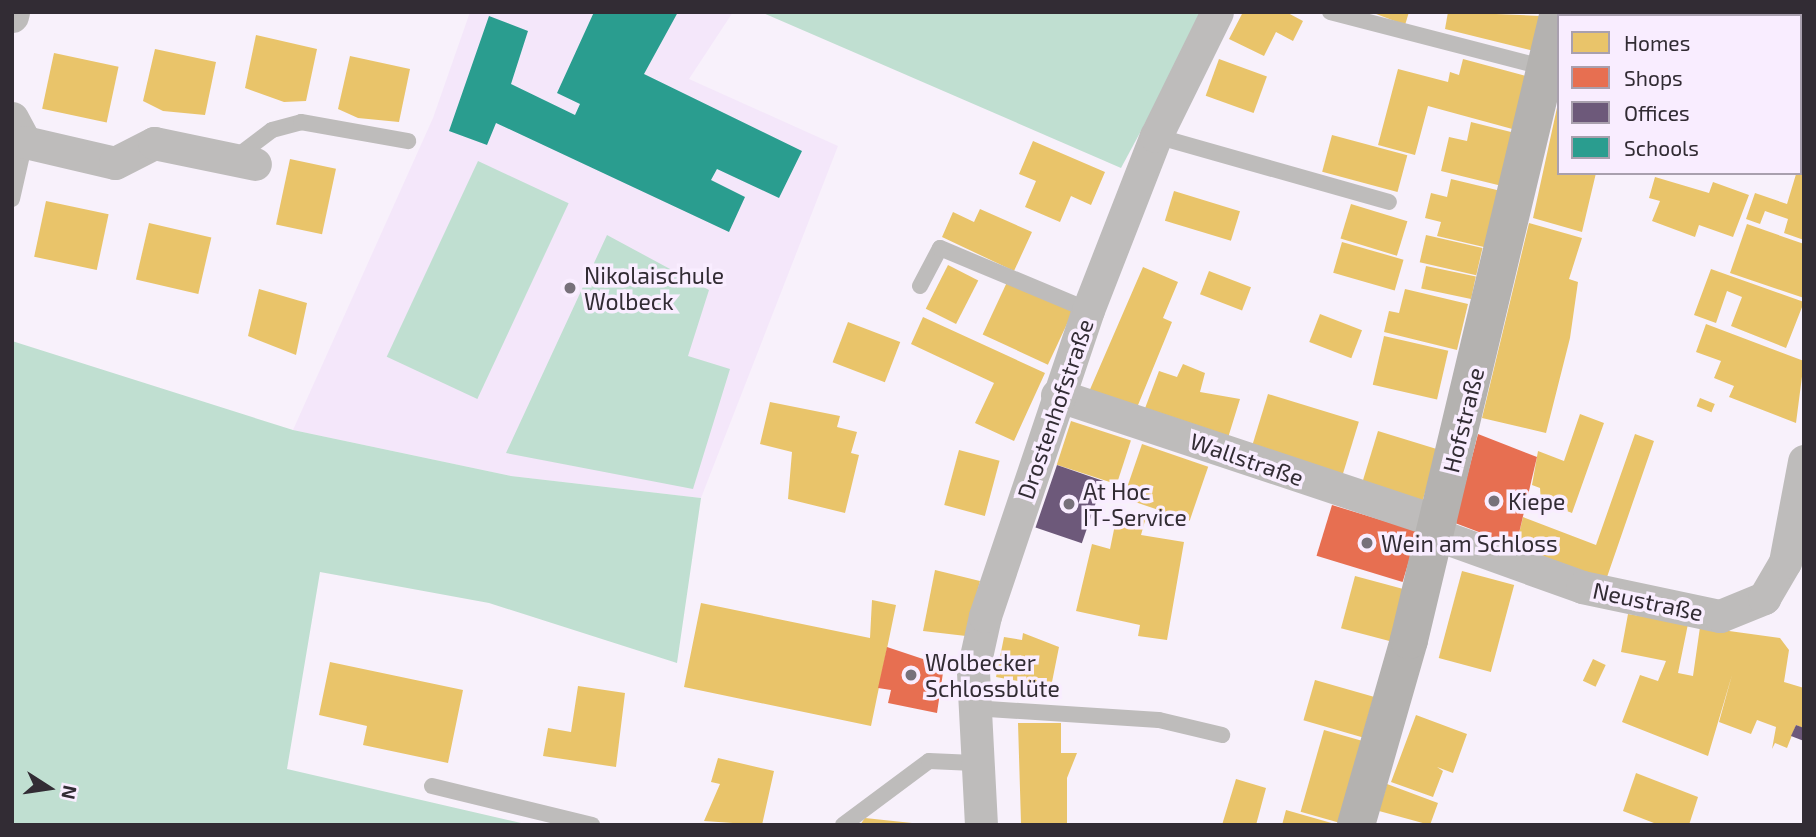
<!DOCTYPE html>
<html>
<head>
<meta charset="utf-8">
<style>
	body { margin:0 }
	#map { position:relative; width:1816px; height:837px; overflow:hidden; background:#f8f1fb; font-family:"Exo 2",sans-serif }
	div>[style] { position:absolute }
	.built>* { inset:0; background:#f4e7fa }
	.green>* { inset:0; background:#c0dfd1; transform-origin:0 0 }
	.homes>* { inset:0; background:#e9c46a; transform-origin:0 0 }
	.shops>* { inset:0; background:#e76f51; transform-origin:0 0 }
	.offices>* { inset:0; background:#6d597a; transform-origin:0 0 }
	.schools>* { inset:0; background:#2a9d8f }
	.lane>* { height:16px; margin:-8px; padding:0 8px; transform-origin:8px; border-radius:8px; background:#bebcbb }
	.street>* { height:33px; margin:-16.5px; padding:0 16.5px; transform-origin:16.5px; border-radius:16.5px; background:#bebcbb }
	.secondary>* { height:38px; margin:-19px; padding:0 19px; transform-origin:19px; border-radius:19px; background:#b4b2b0 }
	.dots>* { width:19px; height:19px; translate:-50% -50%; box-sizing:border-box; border:4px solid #f9edff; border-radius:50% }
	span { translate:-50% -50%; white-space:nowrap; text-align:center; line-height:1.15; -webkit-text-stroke:7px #f9edff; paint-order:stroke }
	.poi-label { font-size:23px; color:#322c34 }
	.left { translate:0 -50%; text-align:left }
	.street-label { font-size:23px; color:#322c34 }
	.frame { position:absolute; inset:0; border:14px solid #322c34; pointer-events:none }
	.legend { position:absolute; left:1557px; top:14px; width:245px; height:161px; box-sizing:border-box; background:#f9edff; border:2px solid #a9a0ae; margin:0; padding:9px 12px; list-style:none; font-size:21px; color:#322c34 }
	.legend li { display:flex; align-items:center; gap:14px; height:35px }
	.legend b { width:35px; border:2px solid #a9a0ae }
	.north { position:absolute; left:14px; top:753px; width:70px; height:70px; -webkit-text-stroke:5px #f9edff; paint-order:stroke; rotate:102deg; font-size:19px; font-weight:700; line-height:28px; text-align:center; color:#322c34 }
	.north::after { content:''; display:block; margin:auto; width:24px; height:32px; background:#322c34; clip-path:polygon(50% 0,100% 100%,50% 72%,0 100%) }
</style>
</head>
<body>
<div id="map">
	<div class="built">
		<div style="clip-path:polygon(470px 12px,733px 12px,689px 79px,838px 146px,701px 498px,511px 476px,293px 430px,433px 118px)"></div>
	</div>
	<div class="green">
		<div style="clip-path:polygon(761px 12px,1205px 12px,1121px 168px)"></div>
		<div style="left:478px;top:161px;width:100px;height:216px;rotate:25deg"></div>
		<div style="clip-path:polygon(607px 235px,709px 290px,688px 356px,730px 369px,693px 489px,506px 453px)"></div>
		<div style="clip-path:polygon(12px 341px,293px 430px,511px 476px,701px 498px,677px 663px,489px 603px,320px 572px,287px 769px,530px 825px,12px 825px)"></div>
	</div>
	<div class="homes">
		<div style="clip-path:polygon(1243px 12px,1286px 12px,1303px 21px,1293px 41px,1276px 32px,1264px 56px,1229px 39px)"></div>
		<div style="clip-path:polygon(1371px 12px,1409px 12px,1405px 25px)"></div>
		<div style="clip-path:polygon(1448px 12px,1541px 16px,1534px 51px,1445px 29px)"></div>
		<div style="clip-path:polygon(1577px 12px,1627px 12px,1626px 16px)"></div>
		<div style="clip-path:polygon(256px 35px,317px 49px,306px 101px,284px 102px,245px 88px)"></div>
		<div style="clip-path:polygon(155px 49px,216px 62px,205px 115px,163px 111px,143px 101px)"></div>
		<div style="left:54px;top:53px;width:66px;height:57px;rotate:12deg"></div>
		<div style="clip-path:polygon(350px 56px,410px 69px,399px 122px,358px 118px,338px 109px)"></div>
		<div style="left:1219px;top:59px;width:51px;height:39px;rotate:20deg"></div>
		<div style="clip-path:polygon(1463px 59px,1530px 77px,1516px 130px,1428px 106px,1415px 155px,1378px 145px,1398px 69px,1448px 82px,1450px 72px,1459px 75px)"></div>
		<div style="clip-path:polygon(1558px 103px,1559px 173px,1596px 173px,1582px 232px,1533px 218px)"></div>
		<div style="clip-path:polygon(1471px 122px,1515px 133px,1502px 186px,1441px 171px,1449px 137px,1467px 141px)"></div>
		<div style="left:1332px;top:135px;width:78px;height:38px;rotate:15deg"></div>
		<div style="clip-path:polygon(1033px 141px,1105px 172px,1091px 205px,1071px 196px,1060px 222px,1025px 207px,1036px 181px,1019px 174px)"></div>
		<div style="clip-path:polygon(1803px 151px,1804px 240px,1784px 233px,1788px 219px,1765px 211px,1760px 224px,1746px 219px,1755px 193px,1787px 204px)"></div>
		<div style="left:290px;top:159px;width:47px;height:67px;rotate:12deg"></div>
		<div style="clip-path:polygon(1655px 177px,1709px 193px,1713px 182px,1749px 195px,1733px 237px,1699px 225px,1695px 237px,1652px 221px,1660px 201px,1649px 198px)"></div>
		<div style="clip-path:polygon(1451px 179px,1501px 191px,1488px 248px,1437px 236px,1441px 222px,1425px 218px,1431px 193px,1447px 197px)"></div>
		<div style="left:1174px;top:191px;width:69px;height:31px;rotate:17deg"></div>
		<div style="left:46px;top:201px;width:64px;height:57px;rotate:12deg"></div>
		<div style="left:1351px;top:204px;width:59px;height:36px;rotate:17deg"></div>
		<div style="clip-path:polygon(980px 209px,1032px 232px,1014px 271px,942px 237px,953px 212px,974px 222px)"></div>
		<div style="left:149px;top:223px;width:64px;height:58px;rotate:13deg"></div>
		<div style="clip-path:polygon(1529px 223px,1582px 238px,1569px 279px,1578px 282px,1570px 338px,1546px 433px,1482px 418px)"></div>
		<div style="clip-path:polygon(1747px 224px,1804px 244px,1804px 298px,1730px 273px)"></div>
		<div style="left:1426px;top:235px;width:58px;height:28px;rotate:13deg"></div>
		<div style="left:1342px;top:242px;width:64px;height:32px;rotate:16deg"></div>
		<div style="left:948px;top:265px;width:34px;height:49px;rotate:27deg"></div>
		<div style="left:1426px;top:266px;width:51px;height:23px;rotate:12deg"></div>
		<div style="clip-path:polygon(1143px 267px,1178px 282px,1163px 318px,1172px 322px,1136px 410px,1088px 394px)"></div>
		<div style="clip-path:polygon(1711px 269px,1804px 302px,1786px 348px,1731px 326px,1742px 297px,1727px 291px,1716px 323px,1694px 315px)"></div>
		<div style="left:1209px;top:271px;width:45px;height:25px;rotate:21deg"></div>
		<div style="left:1008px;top:280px;width:72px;height:60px;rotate:25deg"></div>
		<div style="clip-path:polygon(259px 289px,307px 303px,296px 355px,248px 336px)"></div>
		<div style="clip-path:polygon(1405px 289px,1468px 304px,1457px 350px,1384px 332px,1389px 311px,1399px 313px)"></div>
		<div style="left:1320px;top:314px;width:45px;height:30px;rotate:21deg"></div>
		<div style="clip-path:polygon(923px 317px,1045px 373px,1014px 441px,975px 423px,994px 383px,911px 344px)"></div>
		<div style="left:848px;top:322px;width:56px;height:43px;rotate:21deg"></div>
		<div style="clip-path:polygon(1706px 324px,1804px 361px,1796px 423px,1729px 397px,1734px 386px,1714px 378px,1721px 361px,1696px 352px)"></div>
		<div style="left:1384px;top:336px;width:66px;height:50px;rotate:13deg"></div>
		<div style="clip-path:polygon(1183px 364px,1205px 373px,1200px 392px,1240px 399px,1227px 441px,1144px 411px,1159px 371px,1177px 377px)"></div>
		<div style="left:1268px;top:394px;width:95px;height:56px;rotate:17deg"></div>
		<div style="left:1700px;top:398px;width:16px;height:9px;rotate:22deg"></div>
		<div style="clip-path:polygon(770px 402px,840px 416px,837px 427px,857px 432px,851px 453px,859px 455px,845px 513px,788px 499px,792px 452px,760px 444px)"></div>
		<div style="clip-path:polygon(1580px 414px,1604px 423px,1572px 513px,1541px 501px,1540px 488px,1532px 485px,1538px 451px,1564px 461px)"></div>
		<div style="left:1071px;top:421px;width:63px;height:46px;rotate:18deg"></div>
		<div style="left:1378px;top:431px;width:63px;height:54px;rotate:17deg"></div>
		<div style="clip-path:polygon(1635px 434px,1654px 441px,1606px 580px,1516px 546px,1523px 517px,1596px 545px)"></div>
		<div style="left:1142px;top:444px;width:70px;height:57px;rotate:19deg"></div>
		<div style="left:959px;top:450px;width:42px;height:57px;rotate:15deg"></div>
		<div style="clip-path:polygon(1118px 510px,1146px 517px,1141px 535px,1184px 542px,1167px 640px,1138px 636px,1140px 625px,1076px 611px,1092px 544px,1110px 549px)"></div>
		<div style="clip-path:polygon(935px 570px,980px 581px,966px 636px,923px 631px)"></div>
		<div style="left:1462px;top:571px;width:54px;height:90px;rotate:15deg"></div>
		<div style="left:1355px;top:576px;width:51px;height:54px;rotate:15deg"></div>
		<div style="clip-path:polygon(872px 600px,896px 605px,871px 726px,684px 687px,701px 603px,870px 638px)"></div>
		<div style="clip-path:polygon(1628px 614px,1688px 624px,1678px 673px,1693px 676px,1700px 627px,1780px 638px,1789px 650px,1784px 682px,1804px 688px,1803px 728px,1796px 725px,1787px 748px,1775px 743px,1772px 749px,1776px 727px,1757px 720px,1751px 734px,1719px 722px,1732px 675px,1708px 756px,1622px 722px,1640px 675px,1658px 681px,1666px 661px,1621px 652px)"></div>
		<div style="clip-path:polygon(1023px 633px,1059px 647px,1051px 687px,996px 677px,1004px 637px,1022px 640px)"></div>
		<div style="left:1593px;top:659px;width:14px;height:24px;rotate:25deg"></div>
		<div style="clip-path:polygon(330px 662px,463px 690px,448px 763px,363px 745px,367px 726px,319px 715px)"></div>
		<div style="left:1315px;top:680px;width:61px;height:42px;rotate:16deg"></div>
		<div style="clip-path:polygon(578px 686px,625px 693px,616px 767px,543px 756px,548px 728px,571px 732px)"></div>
		<div style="clip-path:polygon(1416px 715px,1467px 734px,1453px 773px,1437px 767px,1443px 771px,1433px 797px,1391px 782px)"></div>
		<div style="clip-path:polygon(1018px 723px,1061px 723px,1061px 753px,1077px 753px,1067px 778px,1067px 823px,1021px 823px)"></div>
		<div style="left:1324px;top:730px;width:43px;height:85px;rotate:16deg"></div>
		<div style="clip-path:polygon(718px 758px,774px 771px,762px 825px,704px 821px,720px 784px,711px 782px)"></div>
		<div style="clip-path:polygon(1636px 773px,1698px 797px,1689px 825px,1659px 825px,1623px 811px)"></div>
		<div style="clip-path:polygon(1236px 779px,1266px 788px,1256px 825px,1222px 825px)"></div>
		<div style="clip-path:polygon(1387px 784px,1438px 803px,1430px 825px,1379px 811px)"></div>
		<div style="clip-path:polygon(1286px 810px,1335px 824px,1335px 825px,1282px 825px)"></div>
		<div style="clip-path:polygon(865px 818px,912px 823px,912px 825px,860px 825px)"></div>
	</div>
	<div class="shops">
		<div style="clip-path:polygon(1478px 434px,1537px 457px,1516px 546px,1455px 523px)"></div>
		<div style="left:1332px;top:505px;width:90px;height:53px;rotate:17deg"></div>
		<div style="clip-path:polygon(887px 647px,944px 666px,937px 713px,888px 703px,891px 690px,878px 688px)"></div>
	</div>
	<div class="offices">
		<div style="left:1057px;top:465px;width:49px;height:66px;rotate:19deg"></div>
		<div style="clip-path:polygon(1796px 725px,1804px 728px,1804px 741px,1791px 736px)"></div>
	</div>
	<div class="schools">
		<div style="clip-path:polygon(594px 12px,678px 12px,644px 74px,802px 151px,779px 198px,717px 169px,711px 180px,745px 197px,729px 232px,496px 123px,487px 145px,449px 131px,489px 16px,528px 31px,511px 84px,575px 115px,580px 104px,557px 93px)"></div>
	</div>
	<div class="lane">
		<div style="left:1330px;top:12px;width:224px;rotate:14.5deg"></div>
		<div style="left:1156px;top:136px;width:242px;rotate:15.8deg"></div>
		<div style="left:235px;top:158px;width:46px;rotate:-37.1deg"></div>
		<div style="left:272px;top:130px;width:30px;rotate:-15deg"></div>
		<div style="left:301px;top:122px;width:109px;rotate:10.1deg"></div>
		<div style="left:12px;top:199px;width:58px;rotate:-77.2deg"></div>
		<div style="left:920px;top:286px;width:43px;rotate:-62.2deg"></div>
		<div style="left:940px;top:248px;width:160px;rotate:22.7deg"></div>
		<div style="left:973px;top:708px;width:186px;rotate:3.7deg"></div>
		<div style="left:1159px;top:720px;width:65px;rotate:13.4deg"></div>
		<div style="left:432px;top:786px;width:165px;rotate:13.7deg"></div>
		<div style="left:843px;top:825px;width:107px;rotate:-36.7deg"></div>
		<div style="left:929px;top:761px;width:45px;rotate:2.5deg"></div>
	</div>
	<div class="street">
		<div style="left:12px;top:16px;width:4px;rotate:-76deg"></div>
		<div style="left:12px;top:118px;width:27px;rotate:62deg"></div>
		<div style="left:25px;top:142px;width:92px;rotate:13.1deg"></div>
		<div style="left:115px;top:163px;width:44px;rotate:-27.1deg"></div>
		<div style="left:154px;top:143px;width:103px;rotate:11.7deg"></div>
		<div style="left:1057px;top:395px;width:403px;rotate:18.4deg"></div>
		<div style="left:1435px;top:534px;width:156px;rotate:19.8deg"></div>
		<div style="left:1582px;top:587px;width:141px;rotate:11.9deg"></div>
		<div style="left:1720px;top:616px;width:48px;rotate:-22.2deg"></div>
		<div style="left:1764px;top:598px;width:42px;rotate:-59.7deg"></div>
		<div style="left:1785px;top:562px;width:103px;rotate:-79.3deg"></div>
		<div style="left:981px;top:825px;width:155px;rotate:-93deg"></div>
		<div style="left:973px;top:670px;width:55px;rotate:-77.5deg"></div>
		<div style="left:985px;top:616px;width:323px;rotate:-71.4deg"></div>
		<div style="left:1088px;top:310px;width:187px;rotate:-68.7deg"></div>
		<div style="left:1156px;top:136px;width:138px;rotate:-63.8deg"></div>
	</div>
	<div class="secondary">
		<div style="left:1356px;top:825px;width:192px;rotate:-74deg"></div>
		<div style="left:1409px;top:640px;width:646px;rotate:-76.57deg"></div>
	</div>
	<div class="dots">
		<div style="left:570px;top:288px;background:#77717a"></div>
		<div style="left:1494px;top:501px;background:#77717a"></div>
		<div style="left:1069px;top:504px;background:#77717a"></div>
		<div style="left:1367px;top:543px;background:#77717a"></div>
		<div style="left:911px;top:675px;background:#77717a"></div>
	</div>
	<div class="poi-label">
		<span class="left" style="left:584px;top:288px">Nikolaischule<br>Wolbeck</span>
		<span class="left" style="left:1083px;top:504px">At Hoc<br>IT-Service</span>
		<span class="left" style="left:1508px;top:501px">Kiepe</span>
		<span class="left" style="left:1381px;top:543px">Wein am Schloss</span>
		<span class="left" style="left:925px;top:675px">Wolbecker<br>Schlossblüte</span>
	</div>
	<div class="street-label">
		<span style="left:1055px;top:409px;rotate:-71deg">Drostenhofstraße</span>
		<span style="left:1463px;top:420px;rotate:-76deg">Hofstraße</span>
		<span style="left:1247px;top:459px;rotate:19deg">Wallstraße</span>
		<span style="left:1648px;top:601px;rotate:12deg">Neustraße</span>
	</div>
	<div class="frame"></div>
	<ul class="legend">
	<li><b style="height:19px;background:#e9c46a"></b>Homes</li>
	<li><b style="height:19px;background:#e76f51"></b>Shops</li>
	<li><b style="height:19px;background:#6d597a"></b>Offices</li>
	<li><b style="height:19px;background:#2a9d8f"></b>Schools</li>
	</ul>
	<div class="north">N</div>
</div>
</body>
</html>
